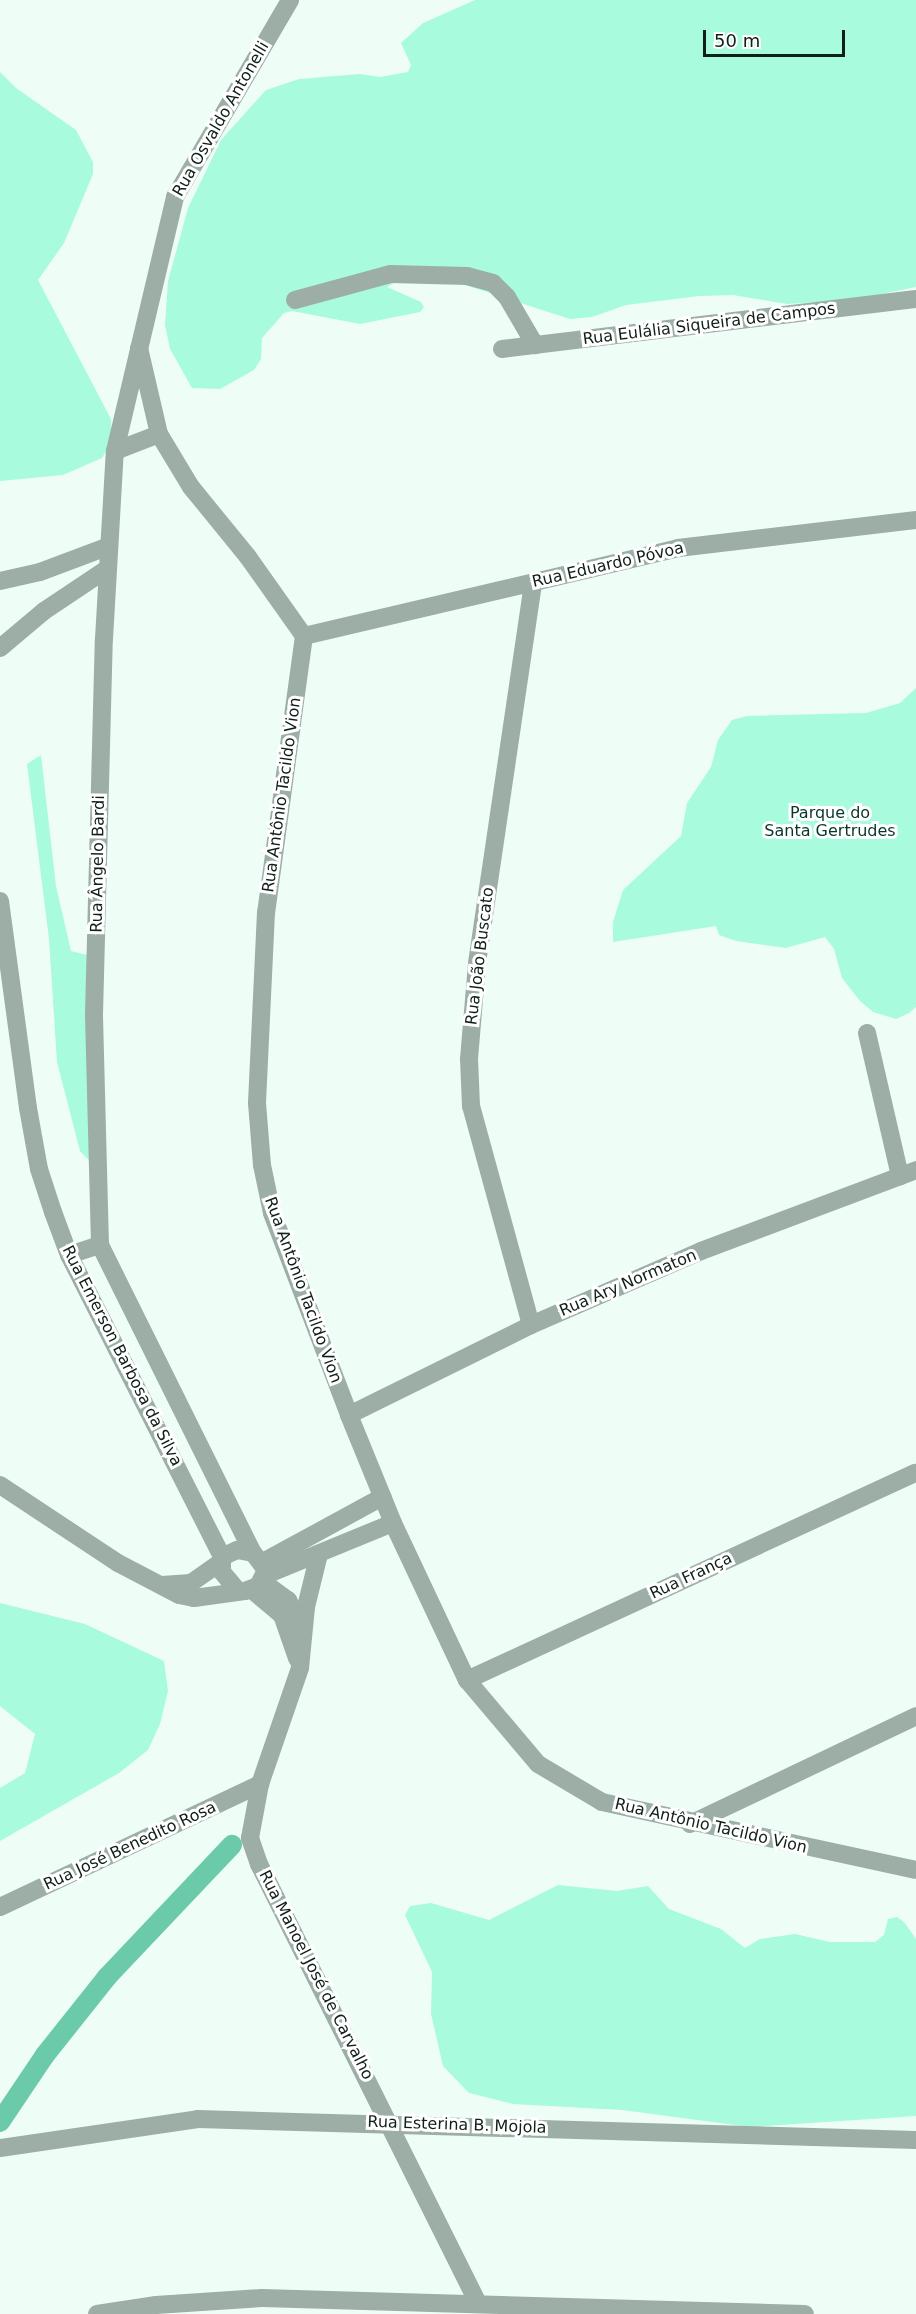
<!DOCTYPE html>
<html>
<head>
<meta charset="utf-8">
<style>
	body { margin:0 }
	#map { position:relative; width:916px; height:2314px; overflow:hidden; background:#eefef7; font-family:"DejaVu Sans",sans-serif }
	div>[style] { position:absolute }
	.green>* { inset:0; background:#a8fbdd }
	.canal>* { height:20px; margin:-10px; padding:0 10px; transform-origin:10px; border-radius:10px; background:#6acaaa }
	.minor>* { height:18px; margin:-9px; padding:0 9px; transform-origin:9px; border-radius:9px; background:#9daea7 }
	span { translate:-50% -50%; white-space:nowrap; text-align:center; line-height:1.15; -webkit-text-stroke:6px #fff; paint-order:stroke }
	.street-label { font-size:16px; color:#101f1a }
	.park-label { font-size:16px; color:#083629 }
	.scale { position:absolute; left:703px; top:30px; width:142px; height:27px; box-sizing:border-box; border:3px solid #101f1a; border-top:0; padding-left:8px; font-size:18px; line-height:21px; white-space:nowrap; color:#101f1a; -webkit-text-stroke:4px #fff; paint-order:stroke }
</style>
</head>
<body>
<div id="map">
	<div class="green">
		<div style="clip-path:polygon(475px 0,916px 0,916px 287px,852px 300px,787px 304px,733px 295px,699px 296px,626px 305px,592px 317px,570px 319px,459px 283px,399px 280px,387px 287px,421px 302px,424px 307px,420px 312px,360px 324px,292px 311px,284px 313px,262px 338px,261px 359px,254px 370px,220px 389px,192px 388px,170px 349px,165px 325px,168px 281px,188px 208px,221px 140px,266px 90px,299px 79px,360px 74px,380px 77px,408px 72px,411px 65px,401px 43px,423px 23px)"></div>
		<div style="clip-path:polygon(0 72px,16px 88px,76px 130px,93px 162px,93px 174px,64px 243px,38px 280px,111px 419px,111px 442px,102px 458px,63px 475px,0 481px)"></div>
		<div style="clip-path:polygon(916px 688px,916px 1007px,909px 1013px,896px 1019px,873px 1012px,860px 1001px,842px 978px,834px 949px,825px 937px,786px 948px,736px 941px,719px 935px,716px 926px,613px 942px,613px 922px,623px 890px,681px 836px,687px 803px,711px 767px,718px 740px,732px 720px,747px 716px,866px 713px,900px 703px)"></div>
		<div style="clip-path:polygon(41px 755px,56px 886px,71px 951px,91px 956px,94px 1165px,80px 1151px,57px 1062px,49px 939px,27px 764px)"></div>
		<div style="clip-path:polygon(0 1603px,85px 1624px,164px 1661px,168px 1691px,160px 1724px,148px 1750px,119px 1773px,0 1841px,0 1788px,25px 1773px,35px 1734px,0 1706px)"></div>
		<div style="clip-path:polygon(558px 1885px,617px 1891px,648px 1886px,669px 1909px,721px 1929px,745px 1948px,760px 1939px,795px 1934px,830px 1942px,875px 1942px,884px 1935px,888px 1919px,897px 1917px,904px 1922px,916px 1939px,916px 2116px,750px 2127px,622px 2110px,513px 2104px,469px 2093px,443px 2066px,431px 2014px,432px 1972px,405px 1915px,410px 1906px,431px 1903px,489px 1920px)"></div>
	</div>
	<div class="canal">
		<div style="left:0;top:2122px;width:81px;rotate:-56.1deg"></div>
		<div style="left:45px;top:2055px;width:100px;rotate:-51.5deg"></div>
		<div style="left:107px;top:1977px;width:182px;rotate:-46.6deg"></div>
	</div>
	<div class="minor">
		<div style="left:295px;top:300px;width:99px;rotate:-15.2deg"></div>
		<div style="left:391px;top:274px;width:76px;rotate:1.5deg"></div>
		<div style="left:467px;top:276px;width:27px;rotate:15deg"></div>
		<div style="left:493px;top:283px;width:20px;rotate:45deg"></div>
		<div style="left:507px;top:297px;width:56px;rotate:59.7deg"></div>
		<div style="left:139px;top:348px;width:88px;rotate:76.9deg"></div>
		<div style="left:159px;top:434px;width:62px;rotate:58.9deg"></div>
		<div style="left:191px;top:487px;width:90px;rotate:50.8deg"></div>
		<div style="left:248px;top:557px;width:97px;rotate:54.7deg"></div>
		<div style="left:304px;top:636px;width:279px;rotate:97.8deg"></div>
		<div style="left:266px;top:912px;width:191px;rotate:92.7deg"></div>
		<div style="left:257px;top:1103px;width:62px;rotate:85.4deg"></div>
		<div style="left:262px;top:1165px;width:49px;rotate:78.2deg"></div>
		<div style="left:272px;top:1213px;width:216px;rotate:69.1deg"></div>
		<div style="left:349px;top:1415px;width:117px;rotate:67.8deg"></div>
		<div style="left:393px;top:1523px;width:174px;rotate:64.8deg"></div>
		<div style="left:467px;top:1680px;width:110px;rotate:49.8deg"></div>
		<div style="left:538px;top:1764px;width:74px;rotate:30.7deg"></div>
		<div style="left:602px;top:1802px;width:321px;rotate:12.2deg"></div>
		<div style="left:502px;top:349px;width:417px;rotate:-6.9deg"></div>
		<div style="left:115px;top:451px;width:47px;rotate:-21.1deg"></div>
		<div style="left:0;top:581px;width:41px;rotate:-12.7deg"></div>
		<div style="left:40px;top:572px;width:74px;rotate:-20.6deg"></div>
		<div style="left:304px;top:636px;width:384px;rotate:-13.2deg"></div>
		<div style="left:678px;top:548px;width:240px;rotate:-6.7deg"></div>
		<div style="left:0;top:648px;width:57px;rotate:-40.1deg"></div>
		<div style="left:44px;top:611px;width:76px;rotate:-33.7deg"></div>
		<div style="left:0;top:901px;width:209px;rotate:82.3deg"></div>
		<div style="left:28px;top:1108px;width:62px;rotate:79.8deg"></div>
		<div style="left:39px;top:1169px;width:45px;rotate:72deg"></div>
		<div style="left:53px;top:1212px;width:46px;rotate:69.6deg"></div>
		<div style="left:69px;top:1255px;width:339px;rotate:63.1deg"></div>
		<div style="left:867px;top:1033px;width:147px;rotate:77deg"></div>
		<div style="left:100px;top:1245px;width:344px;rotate:63.6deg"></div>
		<div style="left:69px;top:1255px;width:33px;rotate:-18deg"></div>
		<div style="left:100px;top:1245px;width:231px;rotate:-91.5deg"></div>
		<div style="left:94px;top:1014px;width:375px;rotate:-88.5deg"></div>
		<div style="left:104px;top:639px;width:188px;rotate:-86.7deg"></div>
		<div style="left:115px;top:451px;width:261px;rotate:-76.7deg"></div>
		<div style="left:175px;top:197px;width:228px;rotate:-59.7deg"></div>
		<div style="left:531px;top:1325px;width:227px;rotate:-105.3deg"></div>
		<div style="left:471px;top:1106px;width:47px;rotate:-92.4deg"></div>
		<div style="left:469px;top:1059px;width:96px;rotate:-85.2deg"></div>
		<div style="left:477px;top:963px;width:385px;rotate:-81.6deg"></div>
		<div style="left:349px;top:1415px;width:203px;rotate:-26.3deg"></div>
		<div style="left:531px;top:1325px;width:185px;rotate:-23.5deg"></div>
		<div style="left:701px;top:1251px;width:230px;rotate:-20.6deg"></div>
		<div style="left:0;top:1485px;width:141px;rotate:33.5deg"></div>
		<div style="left:118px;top:1563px;width:69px;rotate:27.7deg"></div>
		<div style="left:179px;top:1595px;width:15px;rotate:11deg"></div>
		<div style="left:194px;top:1598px;width:51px;rotate:-7.8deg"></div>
		<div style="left:245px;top:1591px;width:14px;rotate:-21deg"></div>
		<div style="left:258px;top:1586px;width:18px;rotate:-63deg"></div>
		<div style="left:266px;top:1570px;width:21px;rotate:-127deg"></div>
		<div style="left:253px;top:1553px;width:16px;rotate:-169deg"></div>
		<div style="left:237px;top:1550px;width:17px;rotate:155deg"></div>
		<div style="left:222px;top:1557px;width:15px;rotate:90deg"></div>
		<div style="left:222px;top:1572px;width:25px;rotate:50deg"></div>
		<div style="left:319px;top:1554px;width:55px;rotate:103.8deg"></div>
		<div style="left:306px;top:1607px;width:61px;rotate:95.6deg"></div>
		<div style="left:300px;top:1668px;width:123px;rotate:109deg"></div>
		<div style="left:260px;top:1784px;width:55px;rotate:100.5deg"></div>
		<div style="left:250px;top:1838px;width:28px;rotate:71deg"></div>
		<div style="left:259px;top:1864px;width:491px;rotate:63.5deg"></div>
		<div style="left:263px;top:1562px;width:136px;rotate:-28.6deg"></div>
		<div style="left:266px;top:1575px;width:137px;rotate:-22.3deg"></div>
		<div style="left:263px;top:1582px;width:31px;rotate:36deg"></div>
		<div style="left:288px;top:1600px;width:34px;rotate:64deg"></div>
		<div style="left:162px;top:1585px;width:29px;rotate:-4deg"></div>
		<div style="left:191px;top:1583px;width:35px;rotate:-35deg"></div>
		<div style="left:252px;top:1590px;width:39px;rotate:40deg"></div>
		<div style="left:282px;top:1615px;width:46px;rotate:70.8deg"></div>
		<div style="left:467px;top:1680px;width:494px;rotate:-24.8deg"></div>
		<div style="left:690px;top:1824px;width:250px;rotate:-25.5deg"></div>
		<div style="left:0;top:1907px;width:288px;rotate:-25.3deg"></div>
		<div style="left:0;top:2148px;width:200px;rotate:-8.3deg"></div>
		<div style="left:198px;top:2119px;width:718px;rotate:1.68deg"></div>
		<div style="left:97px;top:2314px;width:60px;rotate:-8.7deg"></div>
		<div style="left:156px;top:2305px;width:106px;rotate:-3.8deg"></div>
		<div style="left:262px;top:2298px;width:543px;rotate:1.69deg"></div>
	</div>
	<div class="street-label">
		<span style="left:221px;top:119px;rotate:-60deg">Rua Osvaldo Antonelli</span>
		<span style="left:709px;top:324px;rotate:-7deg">Rua Eulália Siqueira de Campos</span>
		<span style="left:608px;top:565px;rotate:-13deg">Rua Eduardo Póvoa</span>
		<span style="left:282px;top:795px;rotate:-82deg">Rua Antônio Tacildo Vion</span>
		<span style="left:98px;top:864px;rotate:-89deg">Rua Ângelo Bardi</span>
		<span style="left:480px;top:956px;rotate:-83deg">Rua João Buscato</span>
		<span style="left:628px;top:1283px;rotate:-23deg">Rua Ary Normaton</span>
		<span style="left:303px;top:1290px;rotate:70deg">Rua Antônio Tacildo Vion</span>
		<span style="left:122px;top:1356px;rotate:63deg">Rua Emerson Barbosa da Silva</span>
		<span style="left:691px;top:1576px;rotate:-25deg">Rua França</span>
		<span style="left:711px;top:1826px;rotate:13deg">Rua Antônio Tacildo Vion</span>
		<span style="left:130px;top:1846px;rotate:-25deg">Rua José Benedito Rosa</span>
		<span style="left:316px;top:1975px;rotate:63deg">Rua Manoel José de Carvalho</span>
		<span style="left:457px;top:2125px;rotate:2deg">Rua Esterina B. Mojola</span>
	</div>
	<div class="park-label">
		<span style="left:830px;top:822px">Parque do<br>Santa Gertrudes</span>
	</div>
	<div class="scale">50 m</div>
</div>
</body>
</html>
